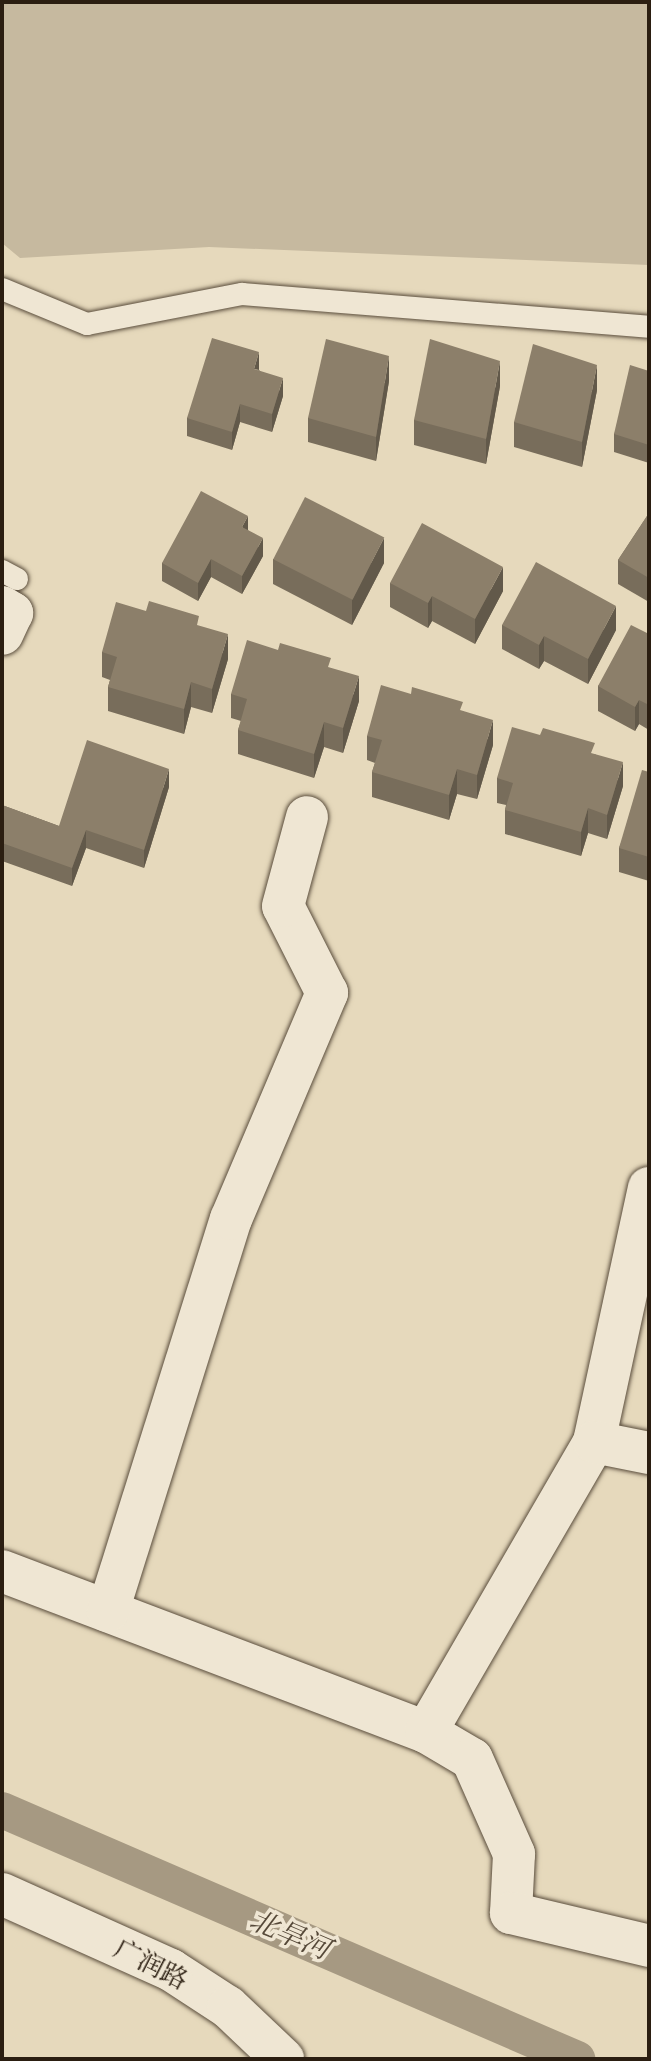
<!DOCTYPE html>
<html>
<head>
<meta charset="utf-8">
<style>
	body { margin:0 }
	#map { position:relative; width:651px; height:2061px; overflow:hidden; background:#e6d9bc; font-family:"Gentium Book Plus","Noto Serif SC",serif }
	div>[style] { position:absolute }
	.green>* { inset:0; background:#c6b99f }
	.canal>* { height:36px; margin:-18px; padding:0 18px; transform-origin:18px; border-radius:18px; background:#a69982 }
	.roads { filter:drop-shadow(0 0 2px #5a4d3c) drop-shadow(0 0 2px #5a4d3c) }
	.lane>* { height:22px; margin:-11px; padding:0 11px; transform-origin:11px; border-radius:11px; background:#efe6d3 }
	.street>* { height:42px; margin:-21px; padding:0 21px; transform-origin:21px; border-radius:21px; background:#efe6d3 }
	.wall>* { inset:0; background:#786d5b }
	.shaded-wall>* { inset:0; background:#62594a }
	.building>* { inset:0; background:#8c7f6a; transform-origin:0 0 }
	span { translate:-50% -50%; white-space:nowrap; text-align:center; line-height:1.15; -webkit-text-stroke:7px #efe6d3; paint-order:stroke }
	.street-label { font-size:26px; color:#2b1e11 }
	.water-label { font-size:28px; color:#564939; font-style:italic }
	.frame { position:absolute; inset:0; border:4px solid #2b1e11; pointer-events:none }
</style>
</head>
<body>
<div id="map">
	<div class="green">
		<div style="clip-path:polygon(2px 2px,649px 2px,649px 265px,209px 247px,20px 258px,2px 243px)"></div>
	</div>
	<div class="canal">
		<div style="left:2px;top:1810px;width:627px;rotate:23.41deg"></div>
	</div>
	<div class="roads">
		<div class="lane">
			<div style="left:2px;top:289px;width:92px;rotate:22.4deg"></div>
			<div style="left:87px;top:324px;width:158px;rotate:-11deg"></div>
			<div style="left:242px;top:294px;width:408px;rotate:4.6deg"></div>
			<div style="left:2px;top:571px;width:17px;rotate:28deg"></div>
		</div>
		<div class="street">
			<div style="left:2px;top:607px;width:12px;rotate:31deg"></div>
			<div style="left:12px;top:613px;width:23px;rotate:115deg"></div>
			<div style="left:594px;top:1442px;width:260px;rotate:-77.8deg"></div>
			<div style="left:2px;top:1571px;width:454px;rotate:20.8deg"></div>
			<div style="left:426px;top:1732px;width:53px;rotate:30.4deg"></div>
			<div style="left:472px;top:1759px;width:104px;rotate:66.1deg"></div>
			<div style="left:514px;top:1854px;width:59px;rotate:92.9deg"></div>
			<div style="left:511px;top:1913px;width:142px;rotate:13.4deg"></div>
			<div style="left:108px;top:1611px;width:411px;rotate:-72.6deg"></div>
			<div style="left:231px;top:1219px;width:246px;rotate:-67deg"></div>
			<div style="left:327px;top:993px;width:97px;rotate:-116.8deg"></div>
			<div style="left:283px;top:906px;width:92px;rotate:-74.9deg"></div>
			<div style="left:426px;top:1732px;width:335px;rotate:-59.9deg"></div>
			<div style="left:594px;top:1442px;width:56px;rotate:11.3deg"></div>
			<div style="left:2px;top:1894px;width:185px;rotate:24.2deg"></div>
			<div style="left:171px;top:1970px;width:68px;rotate:33deg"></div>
			<div style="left:228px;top:2007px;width:76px;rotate:43.4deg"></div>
		</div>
	</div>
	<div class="wall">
		<div style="clip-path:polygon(259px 370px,283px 396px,272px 432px,240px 422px,232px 450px,187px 436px,187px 418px)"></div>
		<div style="clip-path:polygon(649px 371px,649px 463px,614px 452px,614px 434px)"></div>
		<div style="clip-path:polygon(389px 381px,376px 461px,308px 442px,308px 418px)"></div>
		<div style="clip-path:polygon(500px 386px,486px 464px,414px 445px,414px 420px)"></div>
		<div style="clip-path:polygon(597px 390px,582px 467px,514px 447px,514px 422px)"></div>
		<div style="clip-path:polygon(649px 513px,649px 602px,618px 584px,618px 560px)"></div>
		<div style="clip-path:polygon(248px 530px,263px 556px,242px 594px,211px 577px,198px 601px,162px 581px,162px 563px)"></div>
		<div style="clip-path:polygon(273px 559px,384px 563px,352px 625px,273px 584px)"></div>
		<div style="clip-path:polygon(390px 583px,503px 591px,475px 644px,432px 621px,428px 628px,390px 607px)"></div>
		<div style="clip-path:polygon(502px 625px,616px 630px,588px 684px,544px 661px,539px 669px,502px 649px)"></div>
		<div style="clip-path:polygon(199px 626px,228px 659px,212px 713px,191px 707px,184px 734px,108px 711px,108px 687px,110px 680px,102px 677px,102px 652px)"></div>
		<div style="clip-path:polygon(649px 634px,649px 730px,639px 724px,635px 731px,598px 711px,598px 686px)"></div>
		<div style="clip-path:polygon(331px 668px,359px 701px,343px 753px,324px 747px,314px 778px,238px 754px,238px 730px,241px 721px,231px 718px,231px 694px)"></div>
		<div style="clip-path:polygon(463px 711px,493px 745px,477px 799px,457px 794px,449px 820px,372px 797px,372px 772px,375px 763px,367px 760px,367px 736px)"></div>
		<div style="clip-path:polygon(595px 754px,623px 786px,607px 839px,588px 833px,581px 856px,505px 834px,505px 810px,506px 805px,497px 803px,497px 778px)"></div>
		<div style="clip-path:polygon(649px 772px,649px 881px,619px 872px,619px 848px)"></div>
		<div style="clip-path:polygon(169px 787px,144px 868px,86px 848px,72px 886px,2px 861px,2px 805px,59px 826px)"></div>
	</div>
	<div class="shaded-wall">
		<div style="clip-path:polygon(259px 352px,259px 370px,254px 369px)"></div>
		<div style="clip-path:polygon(389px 356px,389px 381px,376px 461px,376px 437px)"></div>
		<div style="clip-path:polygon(500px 361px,500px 386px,486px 464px,486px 439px)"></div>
		<div style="clip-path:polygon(597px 365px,597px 390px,582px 467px,582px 442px)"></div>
		<div style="clip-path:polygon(283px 378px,283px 396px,272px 432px,272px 414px)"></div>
		<div style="clip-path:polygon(240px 404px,240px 422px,232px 450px,232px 432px)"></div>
		<div style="clip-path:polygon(248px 516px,248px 534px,242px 527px)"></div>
		<div style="clip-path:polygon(263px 538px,263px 556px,242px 594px,242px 576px)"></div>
		<div style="clip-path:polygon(384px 538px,384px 563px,352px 625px,352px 600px)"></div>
		<div style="clip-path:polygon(211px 559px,211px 577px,198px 601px,198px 583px)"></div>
		<div style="clip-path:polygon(503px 567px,503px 591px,475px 644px,475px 619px)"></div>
		<div style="clip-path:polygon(432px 596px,432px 621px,428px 628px,428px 603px)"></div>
		<div style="clip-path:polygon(616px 606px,616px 630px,588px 684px,588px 659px)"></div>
		<div style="clip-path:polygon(228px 634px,228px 659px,212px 713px,212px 689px)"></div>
		<div style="clip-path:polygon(544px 636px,544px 661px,539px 669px,539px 645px)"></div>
		<div style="clip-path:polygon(359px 676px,359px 701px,343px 753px,343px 728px)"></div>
		<div style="clip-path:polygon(191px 682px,191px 707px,184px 734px,184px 709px)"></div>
		<div style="clip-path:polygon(639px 700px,639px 724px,635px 731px,635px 707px)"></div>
		<div style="clip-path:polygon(493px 720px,493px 745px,477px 799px,477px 775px)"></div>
		<div style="clip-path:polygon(324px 722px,324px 747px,314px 778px,314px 754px)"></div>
		<div style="clip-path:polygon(623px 762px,623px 786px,607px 839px,607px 815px)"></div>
		<div style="clip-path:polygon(169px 769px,169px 787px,144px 868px,144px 850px)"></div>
		<div style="clip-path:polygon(457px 769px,457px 794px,449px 820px,449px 795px)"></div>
		<div style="clip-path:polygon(588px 808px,588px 833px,581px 856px,581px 832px)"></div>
		<div style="clip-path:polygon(86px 830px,86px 848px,72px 886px,72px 868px)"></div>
	</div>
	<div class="building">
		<div style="clip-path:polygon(212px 338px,259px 352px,254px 369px,283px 378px,272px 414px,240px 404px,232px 432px,187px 418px)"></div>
		<div style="clip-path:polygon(326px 339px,389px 356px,376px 437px,308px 418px)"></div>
		<div style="clip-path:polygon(430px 339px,500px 361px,486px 439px,414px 420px)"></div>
		<div style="clip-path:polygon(533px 344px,597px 365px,582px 442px,514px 422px)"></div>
		<div style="clip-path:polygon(630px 365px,649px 371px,649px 445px,614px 434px)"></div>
		<div style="clip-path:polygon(201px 491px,248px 516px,242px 527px,263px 538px,242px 576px,211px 559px,198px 583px,162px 563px)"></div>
		<div style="left:305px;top:497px;width:89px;height:70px;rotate:27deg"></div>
		<div style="clip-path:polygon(649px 513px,649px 578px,618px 560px)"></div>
		<div style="clip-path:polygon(422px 523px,503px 567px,475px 619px,432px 596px,428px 603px,390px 583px)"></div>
		<div style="clip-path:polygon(536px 562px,616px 606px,588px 659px,544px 636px,539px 645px,502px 625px)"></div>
		<div style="clip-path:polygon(149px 601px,199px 616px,197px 625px,228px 634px,212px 689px,191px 682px,184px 709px,108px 687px,117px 657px,102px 652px,116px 602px,146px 611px)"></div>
		<div style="clip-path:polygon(631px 625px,649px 634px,649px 705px,639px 700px,635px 707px,598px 686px)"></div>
		<div style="clip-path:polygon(247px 640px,278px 650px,280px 643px,331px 658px,328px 667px,359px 676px,343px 728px,324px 722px,314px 754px,238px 730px,247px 699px,231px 694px)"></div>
		<div style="clip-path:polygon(381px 685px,411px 694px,412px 687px,463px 702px,460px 710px,493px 720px,477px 775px,457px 769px,449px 795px,372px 772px,382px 740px,367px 736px)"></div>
		<div style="clip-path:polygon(512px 727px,540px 735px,543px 728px,595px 743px,591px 753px,623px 762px,607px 815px,588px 808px,581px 832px,505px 810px,513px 783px,497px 778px)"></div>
		<div style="clip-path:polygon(87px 740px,169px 769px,144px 850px,86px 830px,72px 868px,2px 843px,2px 805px,59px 826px)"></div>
		<div style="clip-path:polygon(642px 770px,649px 772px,649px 857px,619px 848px)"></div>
	</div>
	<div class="street-label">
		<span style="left:151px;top:1964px;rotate:27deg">广润路</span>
	</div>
	<div class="water-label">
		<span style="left:290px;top:1934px;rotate:23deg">北旱河</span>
	</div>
	<div class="frame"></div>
</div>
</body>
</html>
